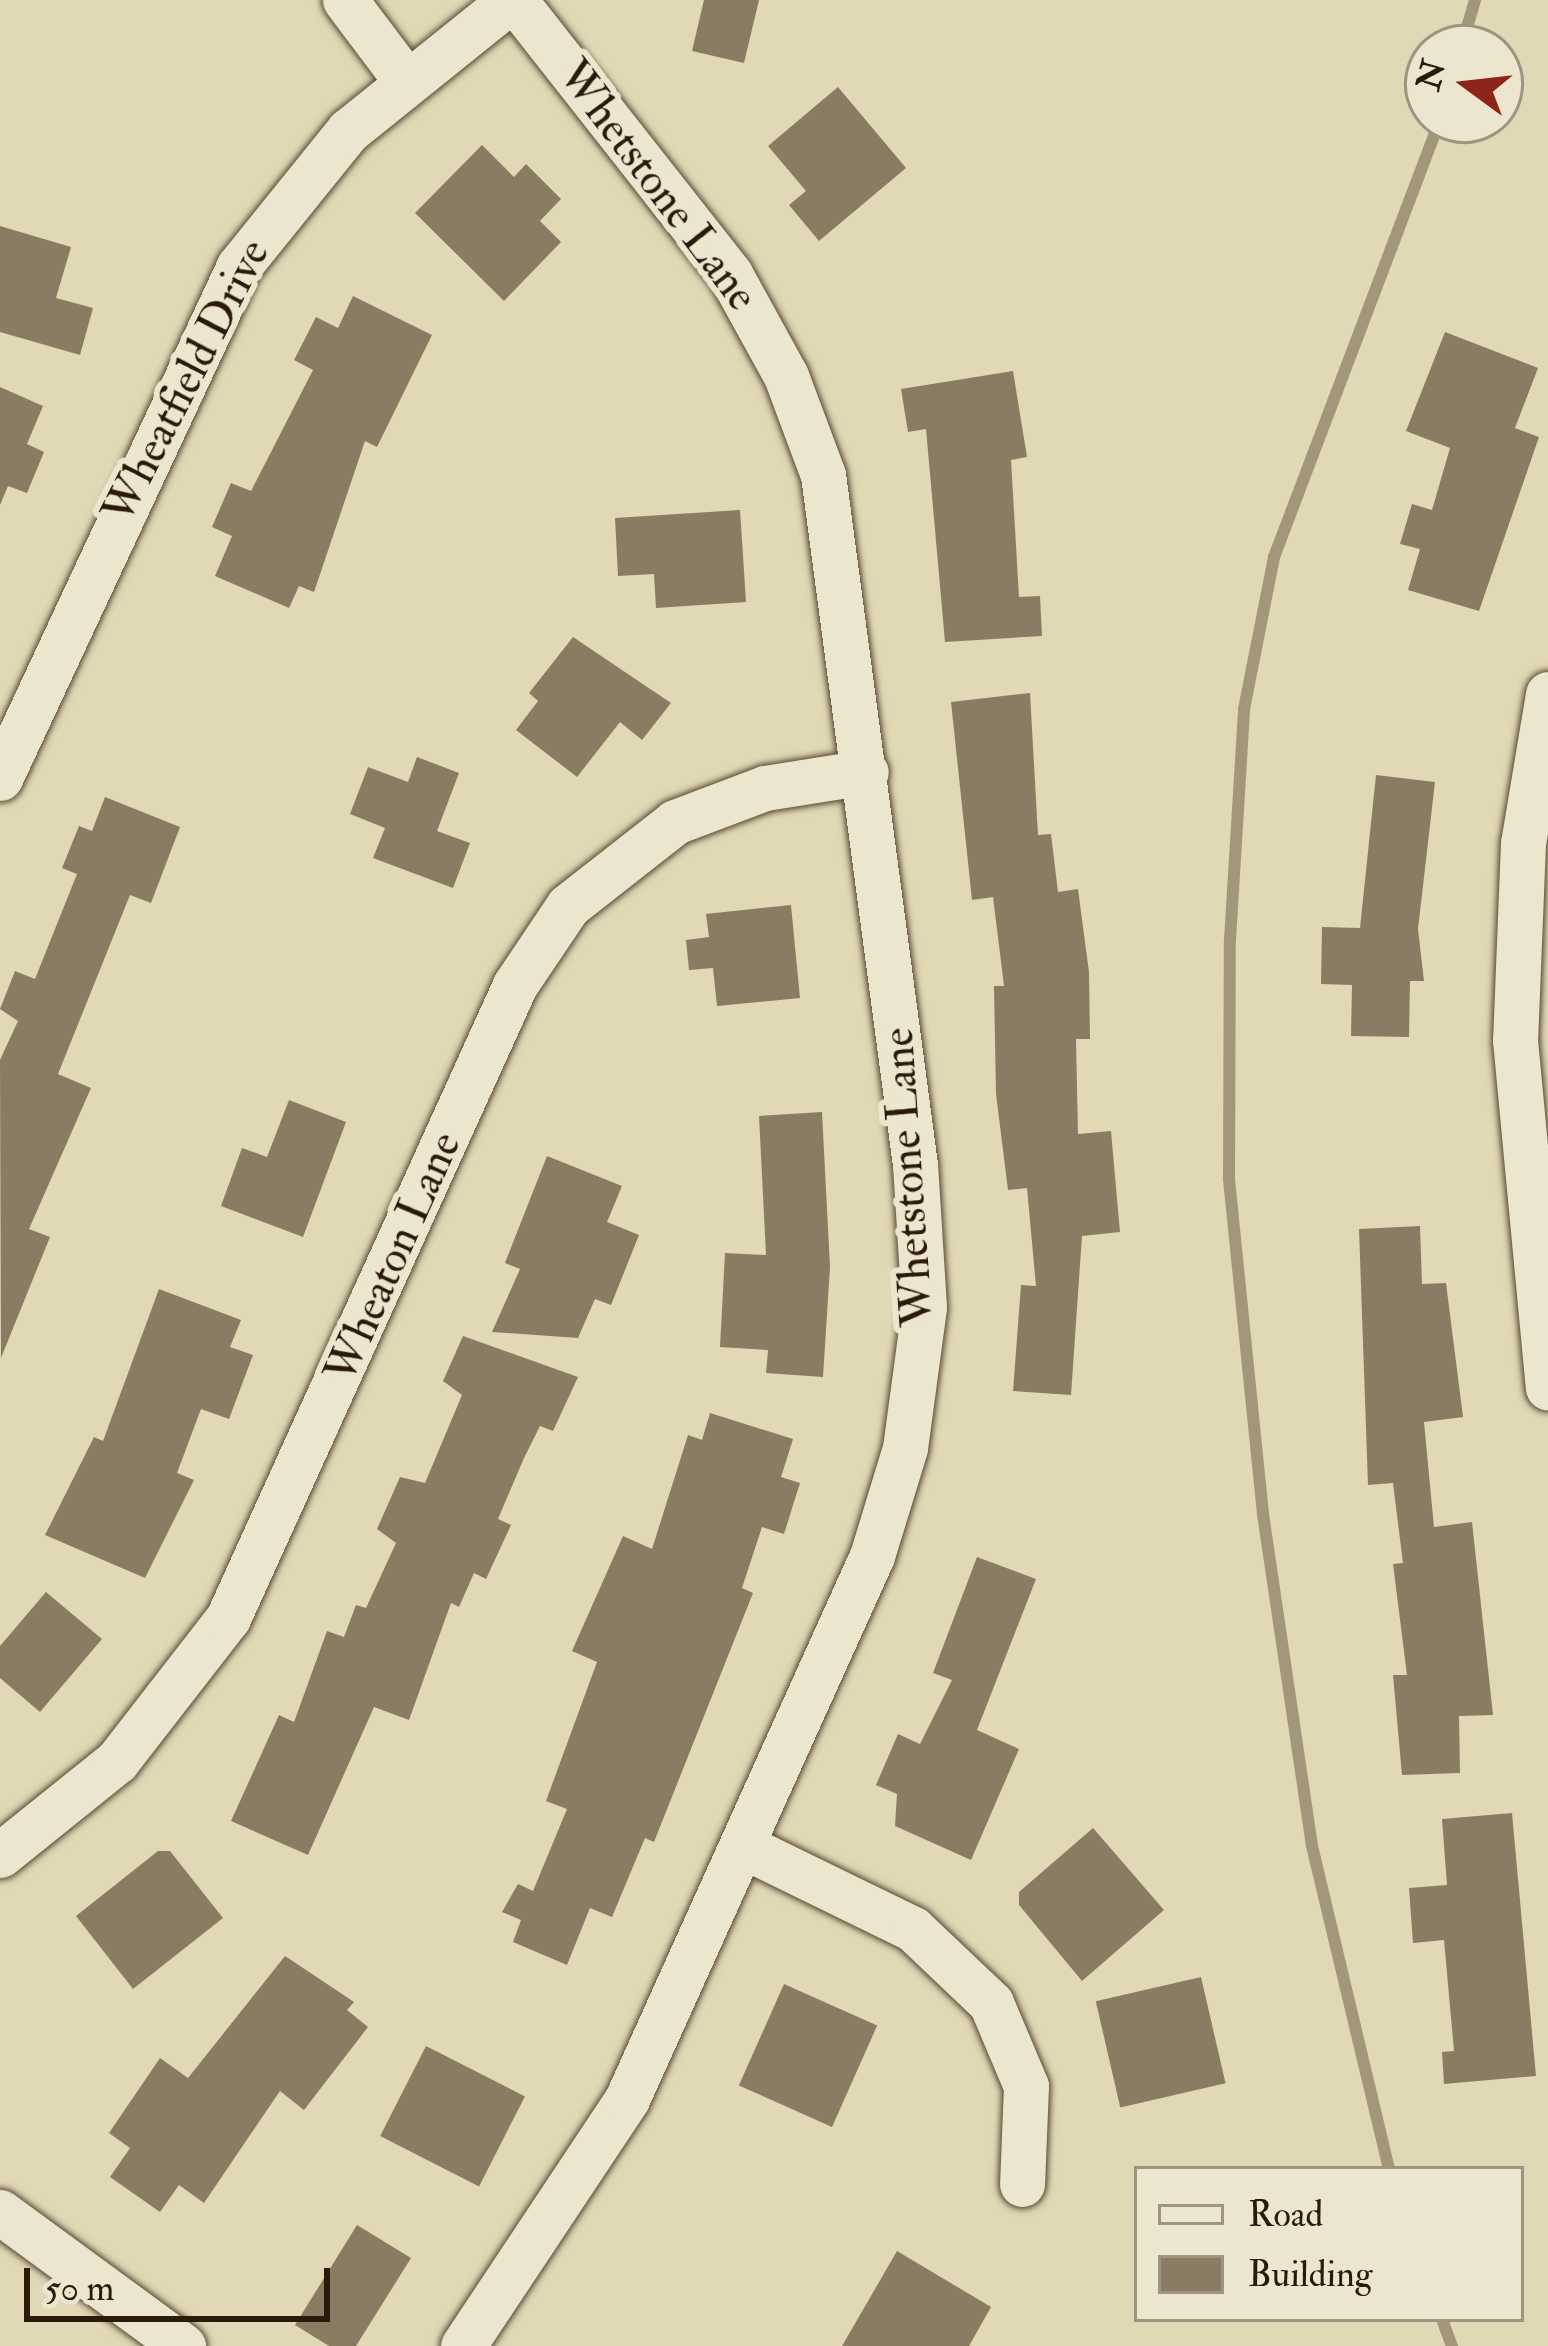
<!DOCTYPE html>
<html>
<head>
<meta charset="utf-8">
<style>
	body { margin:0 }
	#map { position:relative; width:1548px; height:2346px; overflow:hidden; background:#e1d8b5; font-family:"IM FELL Double Pica",serif }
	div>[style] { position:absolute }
	.stream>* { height:12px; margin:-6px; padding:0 6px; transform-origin:6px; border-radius:6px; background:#a3977b }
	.building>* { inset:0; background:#8a7c62; transform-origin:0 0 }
	.roads { filter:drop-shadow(0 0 3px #584934) drop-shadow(0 0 3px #584934) }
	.street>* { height:45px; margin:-22.5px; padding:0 22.5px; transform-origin:22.5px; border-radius:22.5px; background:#ece6cf }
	span { translate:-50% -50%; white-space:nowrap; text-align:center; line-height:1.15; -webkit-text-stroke:12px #ece6cf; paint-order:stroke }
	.street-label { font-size:45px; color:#2b1909 }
	.legend { position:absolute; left:1134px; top:2166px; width:390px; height:156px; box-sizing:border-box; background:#ece6cf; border:3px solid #9f9480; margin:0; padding:15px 21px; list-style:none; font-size:36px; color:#2b1909 }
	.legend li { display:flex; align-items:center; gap:24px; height:60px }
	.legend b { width:60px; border:3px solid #9f9480 }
	.north { position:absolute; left:1404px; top:24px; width:120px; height:120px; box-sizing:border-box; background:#ece6cf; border:3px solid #9f9480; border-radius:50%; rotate:285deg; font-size:33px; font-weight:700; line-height:48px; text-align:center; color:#2b1909 }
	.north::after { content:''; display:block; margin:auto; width:42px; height:54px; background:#8f2418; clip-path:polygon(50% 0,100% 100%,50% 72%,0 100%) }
	.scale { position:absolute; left:24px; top:2268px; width:306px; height:54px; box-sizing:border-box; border:6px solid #2b1909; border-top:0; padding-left:15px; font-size:36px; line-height:42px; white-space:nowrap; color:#2b1909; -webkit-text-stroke:9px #ece6cf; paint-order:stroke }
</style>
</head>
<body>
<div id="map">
	<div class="stream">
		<div style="left:1461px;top:48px;width:50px;rotate:-73.7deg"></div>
		<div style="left:1389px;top:2169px;width:332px;rotate:-103.4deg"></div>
		<div style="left:1312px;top:1846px;width:336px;rotate:-98.4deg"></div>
		<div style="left:1263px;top:1514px;width:336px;rotate:-95.8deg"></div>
		<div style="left:1229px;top:1180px;width:240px;rotate:-89.8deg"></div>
		<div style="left:1230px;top:940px;width:231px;rotate:-86.5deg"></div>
		<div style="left:1244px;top:709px;width:155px;rotate:-78.8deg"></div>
		<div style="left:1274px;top:557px;width:467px;rotate:-69.2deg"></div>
		<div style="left:1442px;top:2319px;width:29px;rotate:70deg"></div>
	</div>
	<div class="building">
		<div style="clip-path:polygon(704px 0,759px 0,744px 63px,692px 51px)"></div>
		<div style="clip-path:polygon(838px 87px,906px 168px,819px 241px,789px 205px,806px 191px,768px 146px)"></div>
		<div style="clip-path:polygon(482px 145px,514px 177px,526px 164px,561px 199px,540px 221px,561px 242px,504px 301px,415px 213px)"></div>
		<div style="clip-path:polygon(0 226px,71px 247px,56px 298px,93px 308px,80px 355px,0 332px)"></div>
		<div style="clip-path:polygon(353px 296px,432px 335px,377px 447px,365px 441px,314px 592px,299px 586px,289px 608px,215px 576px,232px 536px,212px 527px,231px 483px,251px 491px,313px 370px,294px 360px,316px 317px,338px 328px)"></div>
		<div style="clip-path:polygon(1445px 332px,1538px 368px,1515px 428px,1539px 437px,1479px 611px,1408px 590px,1420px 549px,1400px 544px,1412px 504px,1432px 510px,1450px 448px,1406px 431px)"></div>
		<div style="clip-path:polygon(1013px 371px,1027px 457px,1011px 460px,1019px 597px,1040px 596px,1042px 636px,945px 642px,926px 429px,908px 432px,901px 389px)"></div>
		<div style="clip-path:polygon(0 387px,43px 406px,27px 444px,44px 452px,27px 493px,8px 486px,0 505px)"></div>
		<div style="clip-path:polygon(740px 510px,746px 602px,656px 608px,654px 574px,618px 576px,615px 518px)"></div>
		<div style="clip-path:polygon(573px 637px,671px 703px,642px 740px,620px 722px,577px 777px,516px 730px,538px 701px,529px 693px)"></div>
		<div style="clip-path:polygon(1030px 693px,1038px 835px,1051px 834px,1058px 892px,1078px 889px,1089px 972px,1090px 1039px,1076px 1039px,1078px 1134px,1111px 1131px,1120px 1232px,1082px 1236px,1071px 1395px,1013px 1391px,1021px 1285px,1036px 1286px,1027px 1188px,1008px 1190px,996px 1094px,994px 986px,1004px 986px,993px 897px,972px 900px,951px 702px)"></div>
		<div style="clip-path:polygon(417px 757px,459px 773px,437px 831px,470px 843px,453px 888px,373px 858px,385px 828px,350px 814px,368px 767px,408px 782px)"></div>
		<div style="clip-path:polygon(1376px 775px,1435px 782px,1418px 929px,1424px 981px,1410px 981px,1409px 1037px,1351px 1036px,1352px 985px,1321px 984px,1322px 927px,1360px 928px)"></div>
		<div style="clip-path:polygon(105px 797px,180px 827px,151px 903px,130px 895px,58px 1074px,91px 1088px,29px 1229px,50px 1237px,1px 1358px,0 1060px,18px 1021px,0 1009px,15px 971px,35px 979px,77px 874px,62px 868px,79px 826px,92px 831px)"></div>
		<div style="clip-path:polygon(791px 905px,800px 998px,717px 1006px,713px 968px,689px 970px,686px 940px,709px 937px,706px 914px)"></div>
		<div style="clip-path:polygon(289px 1100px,346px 1122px,303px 1237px,221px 1206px,242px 1148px,267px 1157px)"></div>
		<div style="clip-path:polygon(822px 1112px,830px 1267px,823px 1377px,766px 1373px,768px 1350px,720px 1347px,725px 1253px,766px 1255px,759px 1116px)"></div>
		<div style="clip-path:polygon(547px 1156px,622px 1186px,607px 1222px,639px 1235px,611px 1305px,595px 1299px,578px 1338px,492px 1332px,520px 1269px,505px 1263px)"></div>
		<div style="clip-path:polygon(1420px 1226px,1422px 1284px,1446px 1283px,1463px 1417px,1424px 1422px,1434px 1527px,1472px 1522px,1493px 1715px,1459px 1716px,1460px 1773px,1402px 1775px,1393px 1675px,1407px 1675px,1393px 1564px,1403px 1563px,1393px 1483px,1368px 1485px,1359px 1229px)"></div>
		<div style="clip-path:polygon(159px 1289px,241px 1320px,230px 1347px,253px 1355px,229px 1419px,201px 1409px,177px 1473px,194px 1480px,145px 1578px,45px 1535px,94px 1437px,103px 1441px)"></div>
		<div style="clip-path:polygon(463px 1336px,578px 1377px,553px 1431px,540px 1426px,524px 1458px,498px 1519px,511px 1525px,486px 1579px,474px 1573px,459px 1607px,451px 1603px,409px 1720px,374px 1707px,308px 1855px,231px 1821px,279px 1715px,294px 1722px,327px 1631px,344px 1637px,356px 1605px,366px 1608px,396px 1543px,377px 1529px,400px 1477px,425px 1483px,462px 1395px,443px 1381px)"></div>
		<div style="clip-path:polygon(710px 1413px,793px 1439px,781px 1477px,800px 1483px,784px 1534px,762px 1527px,742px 1588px,753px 1593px,654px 1842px,645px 1838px,612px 1917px,590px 1908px,567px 1965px,513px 1942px,521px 1920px,502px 1912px,518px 1884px,533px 1891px,567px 1809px,546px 1801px,597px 1662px,572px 1651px,623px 1536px,652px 1549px,688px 1435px,702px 1440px)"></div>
		<div style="clip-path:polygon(977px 1557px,1036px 1579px,977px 1730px,1019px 1749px,971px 1860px,895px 1826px,897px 1794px,876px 1785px,898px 1734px,920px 1744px,952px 1680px,933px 1673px)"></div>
		<div style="clip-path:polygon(46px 1592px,102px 1639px,40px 1712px,0 1678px,0 1646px)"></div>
		<div style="clip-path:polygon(1512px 1813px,1536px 2076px,1444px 2084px,1442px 2052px,1454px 2051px,1444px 1940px,1413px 1943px,1409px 1888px,1447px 1885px,1442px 1819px)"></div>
		<div style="clip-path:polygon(1093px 1828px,1164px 1910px,1082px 1981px,1019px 1905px,1019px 1892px)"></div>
		<div style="clip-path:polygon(158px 1851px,170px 1851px,223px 1918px,133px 1989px,76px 1916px)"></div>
		<div style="clip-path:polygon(285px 1956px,354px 2002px,347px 2010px,368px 2027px,304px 2110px,280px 2091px,204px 2203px,179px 2185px,160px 2212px,110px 2177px,130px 2148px,109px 2133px,160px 2058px,188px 2078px)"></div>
		<div style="left:1201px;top:1977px;width:109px;height:108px;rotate:77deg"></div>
		<div style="left:784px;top:1984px;width:102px;height:111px;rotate:24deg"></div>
		<div style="left:426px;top:2046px;width:111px;height:101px;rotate:27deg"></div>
		<div style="clip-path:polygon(357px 2225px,411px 2258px,356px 2346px,329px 2346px,295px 2325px)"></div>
		<div style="clip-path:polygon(897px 2251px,991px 2307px,969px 2346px,842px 2346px)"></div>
	</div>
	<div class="roads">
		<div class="street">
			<div style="left:345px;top:0;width:101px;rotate:53deg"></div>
			<div style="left:1548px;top:694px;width:151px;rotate:99.5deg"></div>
			<div style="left:1523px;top:843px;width:197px;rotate:92.3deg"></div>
			<div style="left:1515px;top:1040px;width:349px;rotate:84.6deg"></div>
			<div style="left:0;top:778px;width:565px;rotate:-64.98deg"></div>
			<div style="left:239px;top:266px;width:174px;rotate:-51.1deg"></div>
			<div style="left:348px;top:131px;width:209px;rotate:-38.8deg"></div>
			<div style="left:743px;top:1846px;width:189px;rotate:26deg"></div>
			<div style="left:913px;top:1929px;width:108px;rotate:43.5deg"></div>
			<div style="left:991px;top:2003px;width:90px;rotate:67.1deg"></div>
			<div style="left:1026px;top:2086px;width:98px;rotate:92.3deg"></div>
			<div style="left:0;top:1855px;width:150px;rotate:-38.8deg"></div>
			<div style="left:117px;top:1761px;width:181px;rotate:-52.2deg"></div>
			<div style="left:228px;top:1618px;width:695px;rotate:-65.61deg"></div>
			<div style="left:515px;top:985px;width:95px;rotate:-56.1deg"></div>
			<div style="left:568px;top:906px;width:136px;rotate:-38.1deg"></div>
			<div style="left:675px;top:822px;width:96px;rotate:-20.7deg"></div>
			<div style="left:765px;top:788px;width:102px;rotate:-9deg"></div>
			<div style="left:0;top:2212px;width:227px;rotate:36.2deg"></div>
			<div style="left:463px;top:2346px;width:296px;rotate:-56.4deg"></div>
			<div style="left:627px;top:2099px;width:596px;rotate:-65.72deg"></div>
			<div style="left:872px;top:1556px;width:113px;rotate:-73deg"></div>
			<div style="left:905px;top:1448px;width:142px;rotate:-82.3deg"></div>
			<div style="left:924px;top:1307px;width:142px;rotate:-93.6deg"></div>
			<div style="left:915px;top:1165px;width:696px;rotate:-97.59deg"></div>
			<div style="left:823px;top:475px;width:106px;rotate:-110.5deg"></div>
			<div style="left:786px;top:376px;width:116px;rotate:-118.8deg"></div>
			<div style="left:730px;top:274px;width:349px;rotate:-128.2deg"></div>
		</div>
	</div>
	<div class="street-label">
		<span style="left:657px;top:186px;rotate:53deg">Whetstone Lane</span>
		<span style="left:187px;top:382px;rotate:-63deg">Wheatfield Drive</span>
		<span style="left:909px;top:1177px;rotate:-94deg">Whetstone Lane</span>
		<span style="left:394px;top:1258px;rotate:-66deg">Wheaton Lane</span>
	</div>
	<ul class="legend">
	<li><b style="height:15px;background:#ece6cf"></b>Road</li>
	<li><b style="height:33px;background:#8a7c62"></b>Building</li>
	</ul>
	<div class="north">N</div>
	<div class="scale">50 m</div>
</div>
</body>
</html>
